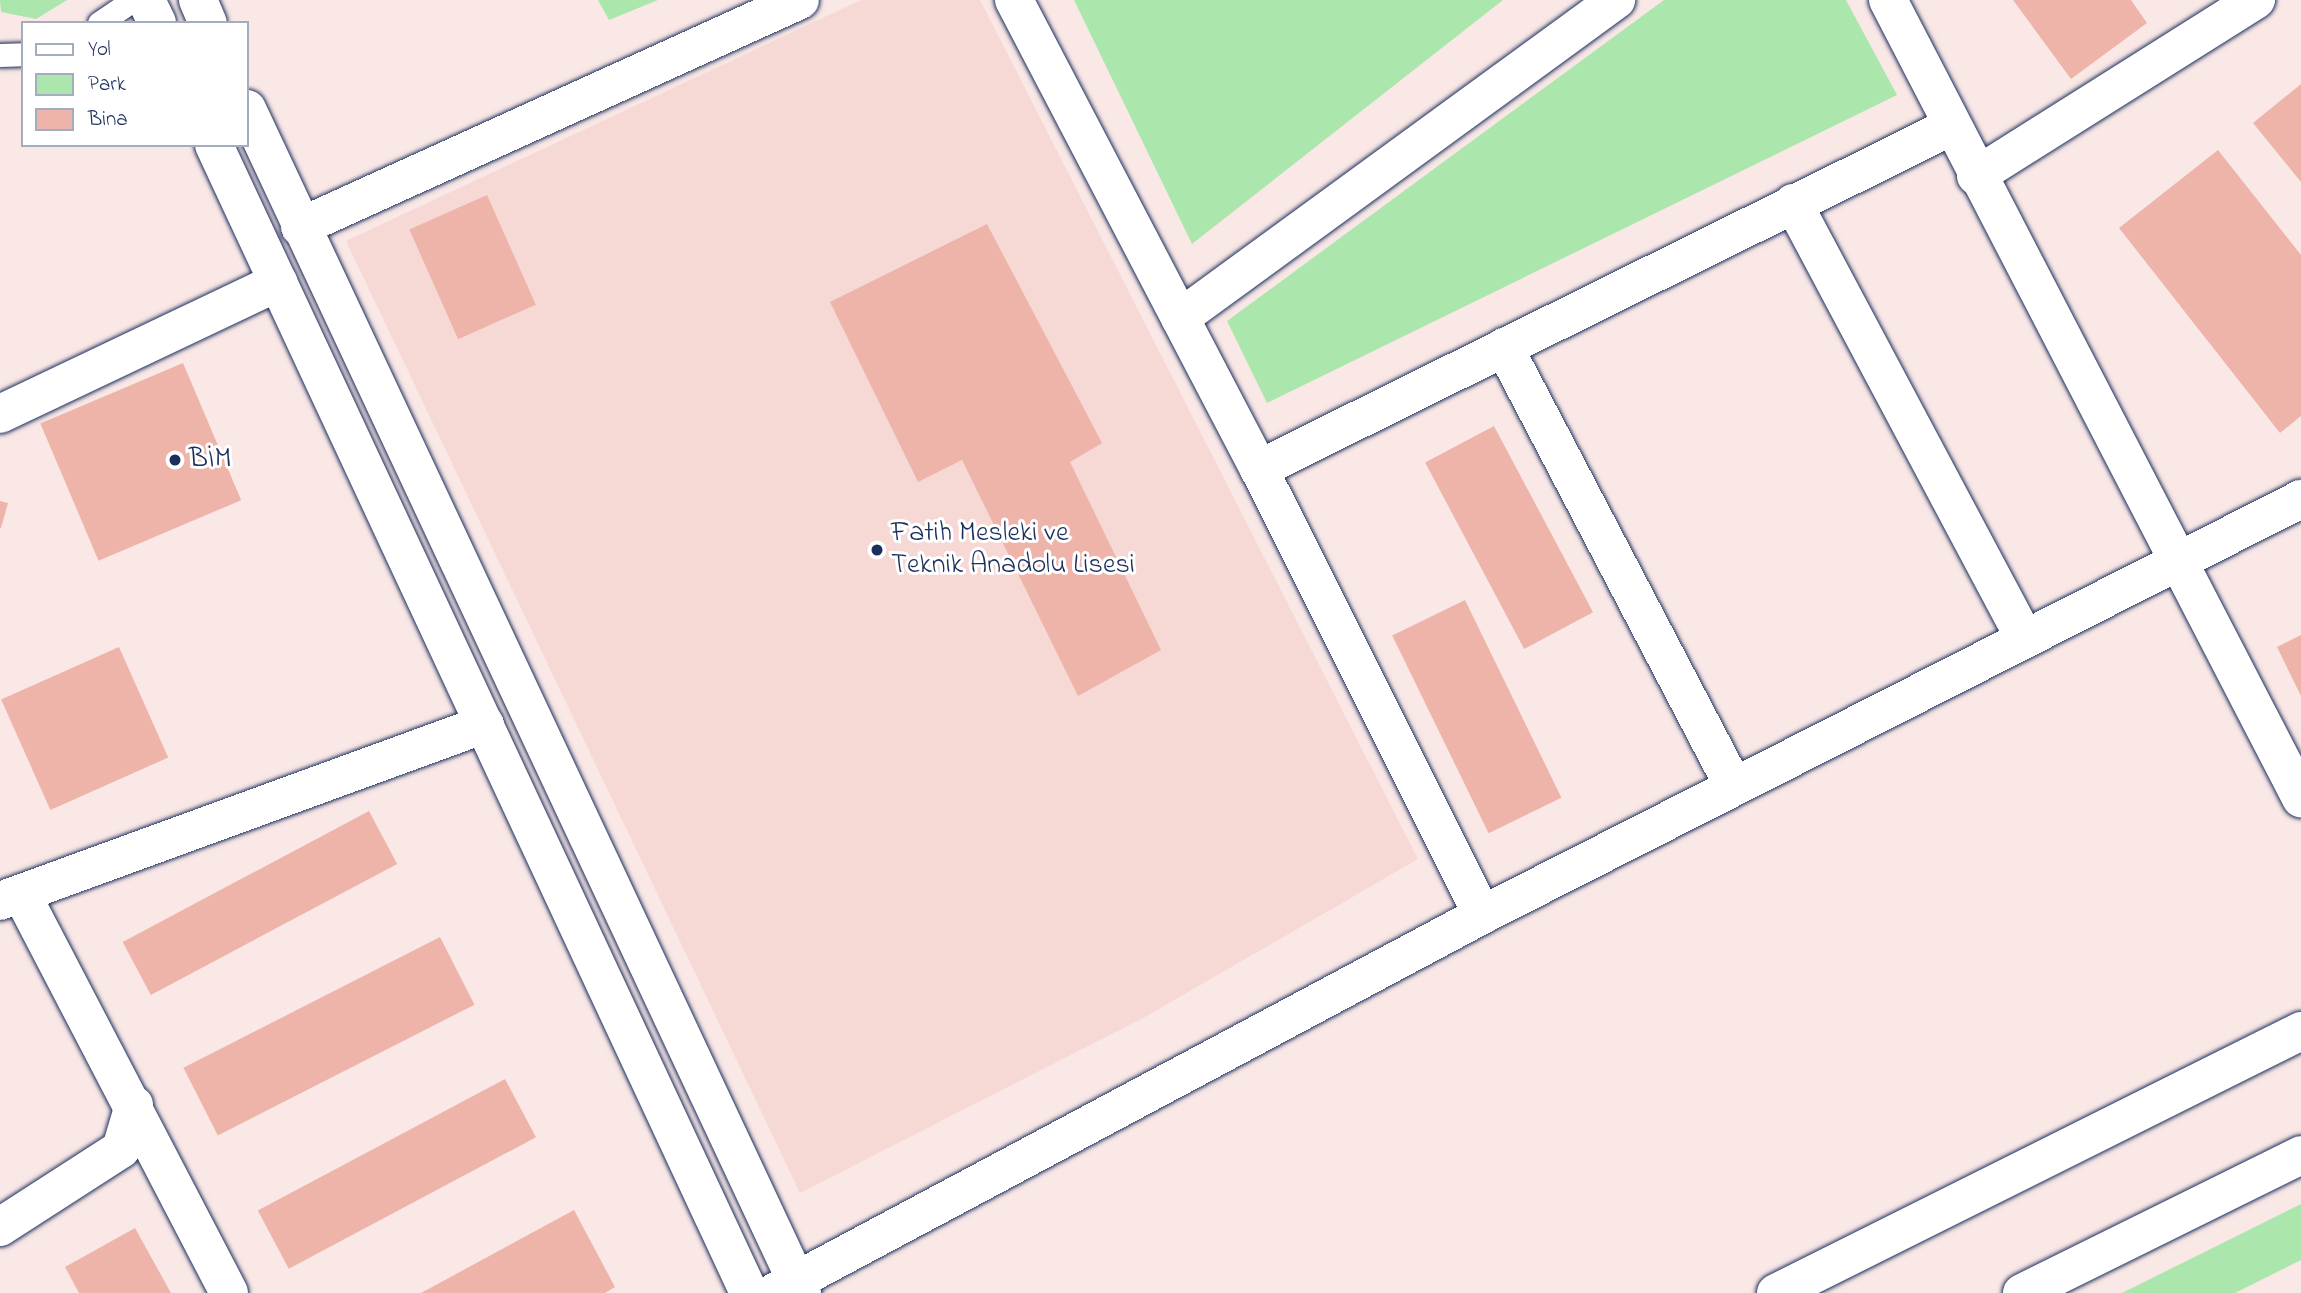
<!DOCTYPE html>
<html>
<head>
<meta charset="utf-8">
<style>
	body { margin:0 }
	#map { position:relative; width:2301px; height:1293px; overflow:hidden; background:#fae8e6; font-family:"Indie Flower",sans-serif }
	div>[style] { position:absolute }
	.built>* { inset:0; background:#f6d8d4 }
	.green>* { inset:0; background:#abe6ac }
	.building>* { inset:0; background:#eeb4aa; transform-origin:0 0 }
	.roads { filter:drop-shadow(0 0 2px #1b2f5e) drop-shadow(0 0 2px #1b2f5e) }
	.service>* { height:23px; margin:-11.5px; padding:0 11.5px; transform-origin:11.5px; border-radius:11.5px; background:#fff }
	.minor>* { height:38px; margin:-19px; padding:0 19px; transform-origin:19px; border-radius:19px; background:#fff }
	.tertiary>* { height:38px; margin:-19px; padding:0 19px; transform-origin:19px; border-radius:19px; background:#fff }
	.secondary>* { height:38px; margin:-19px; padding:0 19px; transform-origin:19px; border-radius:19px; background:#fff }
	.dots>* { width:19px; height:19px; translate:-50% -50%; box-sizing:border-box; border:4px solid #fff; border-radius:50% }
	span { translate:-50% -50%; white-space:nowrap; text-align:center; line-height:1.15; -webkit-text-stroke:6px #fff; paint-order:stroke }
	.poi-label { font-size:28px; color:#1b2f5e }
	.left { translate:0 -50%; text-align:left }
	.legend { position:absolute; left:21px; top:21px; width:228px; height:126px; box-sizing:border-box; background:#fff; border:2px solid #a4acbf; margin:0; padding:9px 12px; list-style:none; font-size:21px; color:#1b2f5e }
	.legend li { display:flex; align-items:center; gap:14px; height:35px }
	.legend b { width:35px; border:2px solid #a4acbf }
</style>
</head>
<body>
<div id="map">
	<div class="built">
		<div style="clip-path:polygon(861px 0,980px 0,1418px 859px,1145px 1017px,800px 1193px,346px 241px)"></div>
	</div>
	<div class="green">
		<div style="clip-path:polygon(0 0,67px 0,36px 19px,1px 12px)"></div>
		<div style="clip-path:polygon(598px 0,658px 0,609px 20px)"></div>
		<div style="clip-path:polygon(1074px 0,1503px 0,1192px 244px)"></div>
		<div style="clip-path:polygon(1664px 0,1846px 0,1897px 95px,1267px 403px,1227px 321px)"></div>
		<div style="clip-path:polygon(2301px 1204px,2301px 1260px,2235px 1293px,2122px 1293px)"></div>
	</div>
	<div class="building">
		<div style="clip-path:polygon(2013px 0,2131px 0,2147px 23px,2071px 79px)"></div>
		<div style="clip-path:polygon(2301px 84px,2301px 182px,2253px 123px)"></div>
		<div style="clip-path:polygon(2218px 150px,2301px 255px,2301px 416px,2280px 433px,2119px 228px)"></div>
		<div style="left:487px;top:195px;width:120px;height:85px;rotate:66deg"></div>
		<div style="clip-path:polygon(987px 224px,1102px 443px,1070px 462px,1161px 650px,1078px 696px,962px 460px,918px 482px,830px 302px)"></div>
		<div style="left:183px;top:363px;width:149px;height:155px;rotate:67deg"></div>
		<div style="left:1494px;top:426px;width:211px;height:78px;rotate:62deg"></div>
		<div style="clip-path:polygon(0 501px,8px 503px,1px 528px,0 528px)"></div>
		<div style="left:1465px;top:600px;width:220px;height:81px;rotate:64deg"></div>
		<div style="clip-path:polygon(2301px 635px,2301px 696px,2277px 647px)"></div>
		<div style="left:119px;top:647px;width:121px;height:129px;rotate:66deg"></div>
		<div style="left:369px;top:811px;width:60px;height:279px;rotate:62deg"></div>
		<div style="left:440px;top:937px;width:76px;height:288px;rotate:63deg"></div>
		<div style="left:505px;top:1079px;width:66px;height:280px;rotate:62deg"></div>
		<div style="clip-path:polygon(574px 1210px,615px 1287px,605px 1293px,421px 1293px)"></div>
		<div style="clip-path:polygon(135px 1228px,171px 1293px,79px 1293px,65px 1267px)"></div>
	</div>
	<div class="roads">
		<div class="service">
			<div style="left:99px;top:23px;width:41px;rotate:-34.1deg"></div>
			<div style="left:0;top:55px;width:23px;rotate:-2deg"></div>
		</div>
		<div class="minor">
			<div style="left:1014px;top:0;width:529px;rotate:62.42deg"></div>
			<div style="left:1259px;top:469px;width:499px;rotate:63.4deg"></div>
			<div style="left:1888px;top:0;width:899px;rotate:62.64deg"></div>
			<div style="left:1976px;top:176px;width:331px;rotate:-32.2deg"></div>
			<div style="left:1793px;top:203px;width:494px;rotate:62deg"></div>
			<div style="left:300px;top:227px;width:549px;rotate:-24.42deg"></div>
			<div style="left:1180px;top:318px;width:540px;rotate:-36.11deg"></div>
			<div style="left:1504px;top:347px;width:496px;rotate:62.4deg"></div>
			<div style="left:0;top:414px;width:308px;rotate:-25.4deg"></div>
			<div style="left:1259px;top:469px;width:771px;rotate:-26.33deg"></div>
			<div style="left:23px;top:897px;width:446px;rotate:62.5deg"></div>
			<div style="left:0;top:901px;width:516px;rotate:-20.05deg"></div>
			<div style="left:0;top:1227px;width:144px;rotate:-32.8deg"></div>
			<div style="left:121px;top:1149px;width:46px;rotate:-73.5deg"></div>
			<div style="left:773px;top:1293px;width:803px;rotate:-28.06deg"></div>
			<div style="left:1482px;top:915px;width:919px;rotate:-26.93deg"></div>
			<div style="left:1776px;top:1293px;width:587px;rotate:-26.52deg"></div>
		</div>
		<div class="tertiary">
			<div style="left:146px;top:0;width:25px;rotate:64deg"></div>
			<div style="left:198px;top:0;width:25px;rotate:67deg"></div>
			<div style="left:247px;top:109px;width:1308px;rotate:64.89deg"></div>
			<div style="left:214px;top:145px;width:1267px;rotate:65.01deg"></div>
		</div>
		<div class="secondary">
			<div style="left:2022px;top:1293px;width:311px;rotate:-26.3deg"></div>
		</div>
	</div>
	<div class="dots">
		<div style="left:175px;top:460px;background:#1b2f5e"></div>
		<div style="left:877px;top:550px;background:#1b2f5e"></div>
	</div>
	<div class="poi-label">
		<span class="left" style="left:189px;top:460px">BİM</span>
		<span class="left" style="left:891px;top:550px">Fatih Mesleki ve<br>Teknik Anadolu Lisesi</span>
	</div>
	<ul class="legend">
	<li><b style="height:9px;background:#fff"></b>Yol</li>
	<li><b style="height:19px;background:#abe6ac"></b>Park</li>
	<li><b style="height:19px;background:#eeb4aa"></b>Bina</li>
	</ul>
</div>
</body>
</html>
